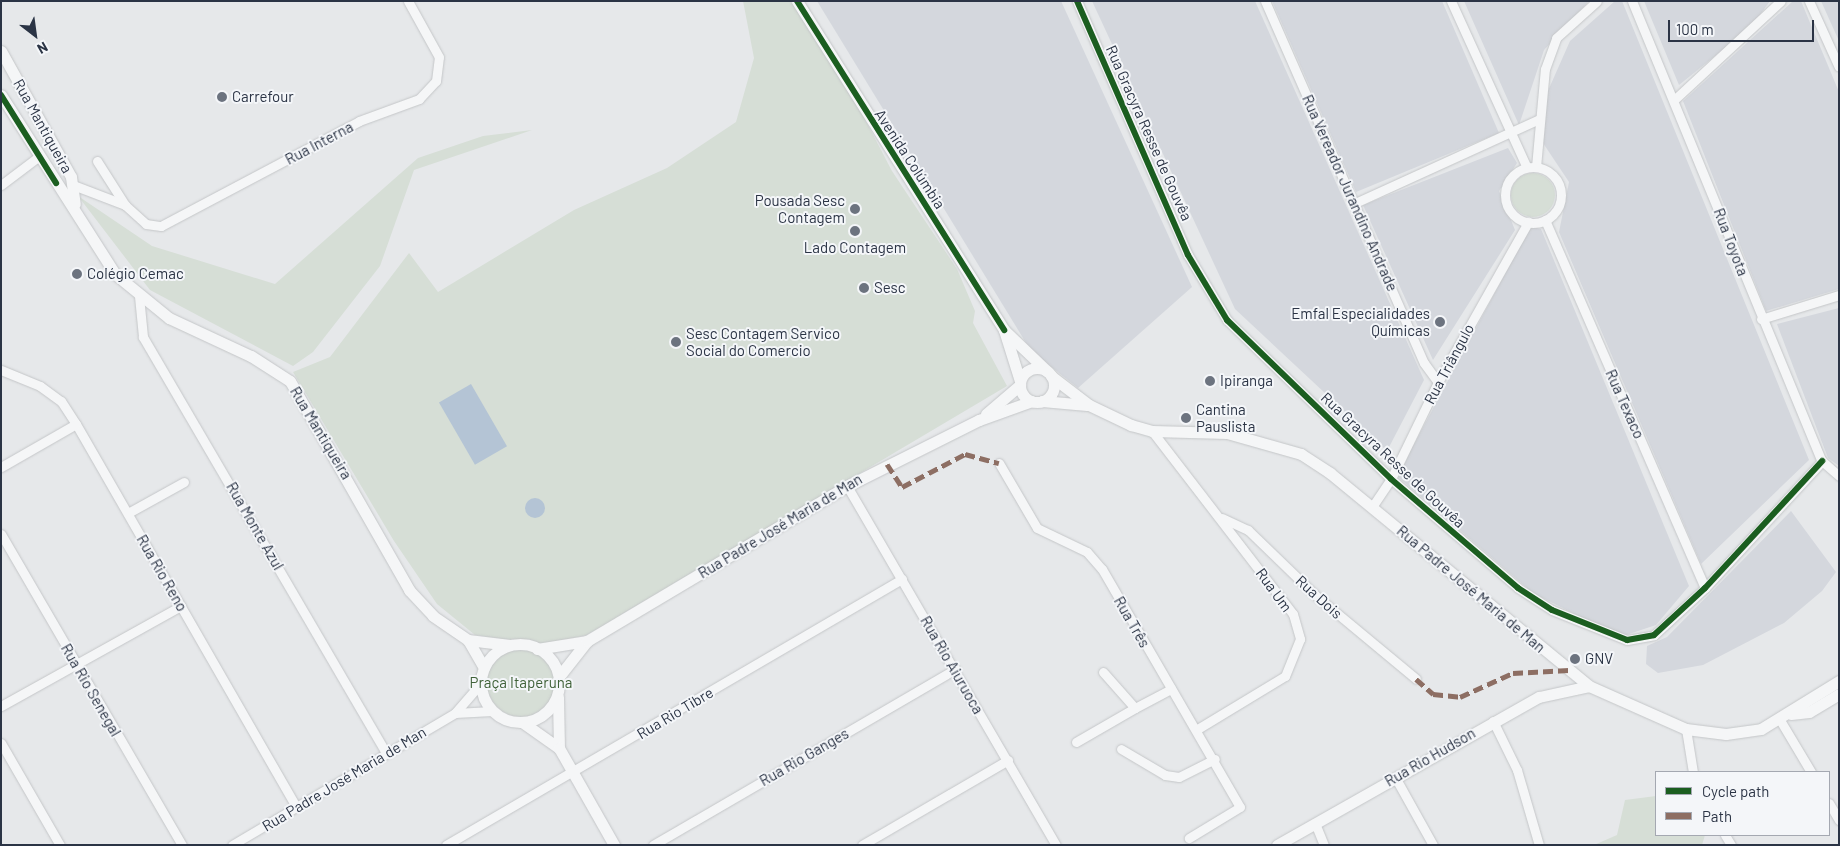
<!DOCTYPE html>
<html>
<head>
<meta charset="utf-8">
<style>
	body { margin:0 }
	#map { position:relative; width:1840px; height:846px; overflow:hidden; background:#e6e8ea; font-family:Barlow,sans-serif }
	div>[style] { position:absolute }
	.built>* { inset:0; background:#d4d7dd }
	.green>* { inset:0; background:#d6ded6 }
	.round { border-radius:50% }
	.water>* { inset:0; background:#b4c4d5; transform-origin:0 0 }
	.roads { filter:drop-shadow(0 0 1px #c4c6c8) drop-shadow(0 0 1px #c4c6c8) }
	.minor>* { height:9px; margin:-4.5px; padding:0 4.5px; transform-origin:4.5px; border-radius:4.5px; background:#f5f6f7 }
	.minor>.ring { margin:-4.5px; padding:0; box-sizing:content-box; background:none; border:9px solid #f5f6f7; border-radius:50% }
	.tertiary>* { height:11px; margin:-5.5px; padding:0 5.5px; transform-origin:5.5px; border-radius:5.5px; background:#f5f6f7 }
	.tertiary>.ring { margin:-5.5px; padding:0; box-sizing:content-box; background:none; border:11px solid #f5f6f7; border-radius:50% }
	.quiet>* { height:5px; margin-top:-2.5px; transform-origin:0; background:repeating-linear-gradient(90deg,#8d6e63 0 10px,transparent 0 15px) }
	.cycleway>* { height:6px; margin:-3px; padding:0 3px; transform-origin:3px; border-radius:3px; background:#1b5e20 }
	.dots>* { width:14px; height:14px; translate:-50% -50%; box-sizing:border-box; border:2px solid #f4f6f9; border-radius:50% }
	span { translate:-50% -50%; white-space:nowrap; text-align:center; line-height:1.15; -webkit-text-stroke:4px #f4f6f9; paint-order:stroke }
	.poi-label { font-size:15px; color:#2b3445 }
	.left { translate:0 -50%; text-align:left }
	.right { translate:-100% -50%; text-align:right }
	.street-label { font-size:15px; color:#2b3445 }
	.park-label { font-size:15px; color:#3f6138 }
	.frame { position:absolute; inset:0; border:2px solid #2b3445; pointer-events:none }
	.legend { position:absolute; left:1655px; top:771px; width:175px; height:65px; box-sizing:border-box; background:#f4f6f9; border:1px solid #a4a8b1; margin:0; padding:6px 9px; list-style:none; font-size:15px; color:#2b3445 }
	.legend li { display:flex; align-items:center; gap:10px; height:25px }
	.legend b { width:25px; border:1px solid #a4a8b1 }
	.north { position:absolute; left:10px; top:10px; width:50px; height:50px; -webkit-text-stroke:4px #f4f6f9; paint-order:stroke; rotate:150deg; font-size:14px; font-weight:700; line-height:20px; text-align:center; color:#2b3445 }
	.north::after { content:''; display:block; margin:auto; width:18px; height:22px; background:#2b3445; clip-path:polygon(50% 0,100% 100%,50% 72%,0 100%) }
	.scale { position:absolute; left:1668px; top:20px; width:146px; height:22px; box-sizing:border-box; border:2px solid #2b3445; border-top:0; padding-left:6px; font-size:15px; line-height:18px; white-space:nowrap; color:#2b3445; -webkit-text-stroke:4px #f4f6f9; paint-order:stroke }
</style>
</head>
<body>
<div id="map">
	<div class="built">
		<div style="clip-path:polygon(817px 1px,1061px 1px,1192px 287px,1078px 388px,1031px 351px)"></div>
		<div style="clip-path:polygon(1092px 1px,1255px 1px,1424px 380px,1387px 451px,1235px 309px)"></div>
		<div style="clip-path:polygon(1272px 1px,1442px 1px,1499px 133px,1356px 192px)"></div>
		<div style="clip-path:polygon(1464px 1px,1589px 1px,1544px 50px,1519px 125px)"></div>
		<div style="clip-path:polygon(1615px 1px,1622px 1px,1809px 460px,1701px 564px,1559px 232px,1569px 182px,1541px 140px,1547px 93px,1570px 41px)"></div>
		<div style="clip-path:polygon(1644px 1px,1770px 1px,1751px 27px,1679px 85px)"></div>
		<div style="clip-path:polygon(1793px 1px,1801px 1px,1839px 92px,1839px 289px,1766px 311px,1683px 101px)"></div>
		<div style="clip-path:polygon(1821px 1px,1839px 1px,1839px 41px)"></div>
		<div style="clip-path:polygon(1508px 148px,1517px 163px,1499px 191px,1515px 230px,1433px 360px,1363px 205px)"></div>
		<div style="clip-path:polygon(1530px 227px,1541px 229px,1689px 586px,1656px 625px,1620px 637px,1533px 593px,1397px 476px)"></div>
		<div style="clip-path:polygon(1839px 308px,1839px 466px,1828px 458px,1777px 324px)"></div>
		<div style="clip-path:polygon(1791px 511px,1836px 572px,1822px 591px,1784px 623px,1703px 665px,1658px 673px,1646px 664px,1647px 646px,1667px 637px)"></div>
	</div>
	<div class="green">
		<div style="clip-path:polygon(743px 1px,803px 1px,892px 171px,957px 269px,975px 311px,973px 323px,1007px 386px,587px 635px,541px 645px,475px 635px,437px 604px,394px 541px,293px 372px,330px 357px,409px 253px,438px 292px,574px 210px,667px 168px,736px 122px,754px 58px)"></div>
		<div style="clip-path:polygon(532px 130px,414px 170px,380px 266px,313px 352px,293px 366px,150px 290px,78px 196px,152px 246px,275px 284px,418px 158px,483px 136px)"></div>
		<div class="round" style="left:1511px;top:173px;width:44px;height:44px"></div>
		<div class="round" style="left:487px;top:649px;width:68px;height:68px"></div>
		<div style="clip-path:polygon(1656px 796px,1656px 835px,1705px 835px,1702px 845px,1594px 845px,1617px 835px,1625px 800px)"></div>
	</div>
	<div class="water">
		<div style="left:471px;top:384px;width:72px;height:37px;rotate:60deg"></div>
		<div class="round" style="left:525px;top:498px;width:20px;height:20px"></div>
	</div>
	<div class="roads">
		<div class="minor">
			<div style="left:1077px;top:1px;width:277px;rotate:66.4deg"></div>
			<div style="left:1188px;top:255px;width:76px;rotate:59deg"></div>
			<div style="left:1227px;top:320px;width:228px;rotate:44.1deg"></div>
			<div style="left:1391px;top:479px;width:167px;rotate:40.6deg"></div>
			<div style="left:1518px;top:588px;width:40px;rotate:32.9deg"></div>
			<div style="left:1552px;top:610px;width:81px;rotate:21.8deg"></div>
			<div style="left:1627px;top:640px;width:27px;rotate:-10deg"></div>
			<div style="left:1654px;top:635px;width:69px;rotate:-42.7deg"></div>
			<div style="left:1705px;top:588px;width:173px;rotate:-47.3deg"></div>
			<div style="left:1265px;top:1px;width:395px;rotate:66.3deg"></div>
			<div style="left:1424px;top:363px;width:24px;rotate:54deg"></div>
			<div style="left:1451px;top:1px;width:183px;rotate:65.5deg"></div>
			<div style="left:1632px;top:1px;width:498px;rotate:67.6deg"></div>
			<div style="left:1822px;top:461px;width:23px;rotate:41deg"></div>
			<div style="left:1809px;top:1px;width:72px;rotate:65.6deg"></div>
			<div style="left:1675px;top:99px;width:144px;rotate:-42.8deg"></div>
			<div style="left:97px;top:161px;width:52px;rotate:57.5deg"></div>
			<div style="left:125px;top:205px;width:28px;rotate:42deg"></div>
			<div style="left:146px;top:224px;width:15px;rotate:8deg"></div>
			<div style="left:161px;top:226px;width:224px;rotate:-27.9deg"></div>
			<div style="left:359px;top:121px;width:64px;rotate:-20.1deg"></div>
			<div style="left:419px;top:99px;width:25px;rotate:-47deg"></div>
			<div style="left:436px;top:81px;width:24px;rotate:-83deg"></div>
			<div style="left:439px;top:57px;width:64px;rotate:-119deg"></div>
			<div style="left:1536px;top:167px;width:98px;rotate:-84.8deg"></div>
			<div style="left:1545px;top:69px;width:33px;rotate:-70deg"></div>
			<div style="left:1556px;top:38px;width:55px;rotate:-42.1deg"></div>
			<div class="ring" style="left:1505px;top:167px;width:47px;height:47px"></div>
			<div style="left:1px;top:185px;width:46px;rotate:-37.1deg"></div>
			<div style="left:73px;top:185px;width:56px;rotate:21deg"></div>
			<div style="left:1355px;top:203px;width:202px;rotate:-24.5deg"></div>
			<div style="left:1545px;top:220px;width:401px;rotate:66.5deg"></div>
			<div style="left:139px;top:296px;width:41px;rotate:84.4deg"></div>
			<div style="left:143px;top:337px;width:482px;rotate:59.7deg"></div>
			<div style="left:1761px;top:319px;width:82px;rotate:-17.1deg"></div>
			<div style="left:1px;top:370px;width:42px;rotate:22.3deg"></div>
			<div style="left:40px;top:386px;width:26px;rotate:36deg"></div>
			<div style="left:61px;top:401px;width:27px;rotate:57deg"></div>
			<div style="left:76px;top:424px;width:441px;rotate:60.1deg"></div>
			<div style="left:1152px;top:431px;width:231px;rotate:52.4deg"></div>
			<div style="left:1293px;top:614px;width:26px;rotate:74deg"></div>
			<div style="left:1300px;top:639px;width:40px;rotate:112deg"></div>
			<div style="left:1285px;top:676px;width:104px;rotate:148.8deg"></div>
			<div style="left:999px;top:463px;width:75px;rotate:59.7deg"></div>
			<div style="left:1037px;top:528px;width:55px;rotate:25.6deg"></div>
			<div style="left:1087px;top:552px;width:23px;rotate:49deg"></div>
			<div style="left:1102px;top:569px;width:275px;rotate:59.9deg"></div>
			<div style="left:1240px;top:807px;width:60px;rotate:148.7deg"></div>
			<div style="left:1px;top:467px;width:86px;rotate:-29.8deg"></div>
			<div style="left:847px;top:486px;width:415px;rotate:59.8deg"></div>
			<div style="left:1372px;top:507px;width:34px;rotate:-56deg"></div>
			<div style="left:1391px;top:479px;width:108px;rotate:-64.1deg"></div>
			<div style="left:1438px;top:382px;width:184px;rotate:-60.6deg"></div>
			<div style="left:128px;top:513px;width:64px;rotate:-29deg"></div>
			<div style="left:1222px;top:518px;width:29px;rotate:25deg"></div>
			<div style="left:1248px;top:530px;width:93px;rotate:44.1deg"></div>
			<div style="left:1315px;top:595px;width:131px;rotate:39.7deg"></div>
			<div style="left:1px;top:534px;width:360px;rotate:59.8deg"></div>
			<div style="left:1103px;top:672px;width:48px;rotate:48.4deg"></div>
			<div style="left:1135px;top:708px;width:41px;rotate:-27.8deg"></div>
			<div style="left:1px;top:706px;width:206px;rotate:-29.1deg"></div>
			<div style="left:455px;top:713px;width:37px;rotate:-3deg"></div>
			<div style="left:1780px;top:720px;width:61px;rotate:59.2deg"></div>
			<div style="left:1493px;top:721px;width:55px;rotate:63.9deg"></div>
			<div style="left:1517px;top:770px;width:78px;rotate:73.7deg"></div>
			<div style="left:1686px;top:729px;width:44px;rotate:80.8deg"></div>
			<div style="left:1076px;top:742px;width:68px;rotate:-30deg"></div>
			<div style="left:1px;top:743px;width:118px;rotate:60deg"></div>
			<div style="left:1121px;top:749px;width:51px;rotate:30.6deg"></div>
			<div style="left:1165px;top:775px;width:14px;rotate:8deg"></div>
			<div style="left:1179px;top:777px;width:40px;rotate:-26.6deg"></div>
			<div style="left:1395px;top:777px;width:78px;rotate:60.8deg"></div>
			<div style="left:1829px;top:803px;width:20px;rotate:60deg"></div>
			<div style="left:1315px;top:823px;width:24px;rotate:68deg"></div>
			<div style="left:1725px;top:835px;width:12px;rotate:59deg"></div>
			<div style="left:232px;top:845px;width:259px;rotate:-30.6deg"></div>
			<div style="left:455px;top:713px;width:40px;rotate:-49deg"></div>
			<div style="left:446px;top:845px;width:528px;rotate:-30.26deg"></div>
			<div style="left:653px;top:845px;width:350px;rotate:-30.2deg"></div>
			<div style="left:862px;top:845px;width:169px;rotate:-30.2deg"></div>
		</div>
		<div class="tertiary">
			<div style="left:797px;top:1px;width:389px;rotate:57.8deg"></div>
			<div style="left:1004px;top:330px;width:61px;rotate:43.7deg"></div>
			<div style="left:1px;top:51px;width:144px;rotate:60.9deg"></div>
			<div style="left:71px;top:177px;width:27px;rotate:82deg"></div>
			<div style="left:1px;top:95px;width:212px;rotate:57.5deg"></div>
			<div style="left:115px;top:274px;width:70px;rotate:39.2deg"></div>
			<div style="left:169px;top:318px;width:90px;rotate:24.9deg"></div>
			<div style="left:251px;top:356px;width:46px;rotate:32.7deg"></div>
			<div style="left:290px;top:381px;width:241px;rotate:60.3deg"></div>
			<div style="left:409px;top:590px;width:35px;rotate:47deg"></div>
			<div style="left:433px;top:616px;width:42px;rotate:34.4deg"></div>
			<div style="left:468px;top:640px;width:42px;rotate:6.8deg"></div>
			<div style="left:1004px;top:330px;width:53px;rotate:72.6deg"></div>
			<div class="ring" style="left:1020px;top:368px;width:23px;height:23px"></div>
			<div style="left:1051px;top:376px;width:48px;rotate:37.3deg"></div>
			<div style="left:1089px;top:405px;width:47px;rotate:25.5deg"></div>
			<div style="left:1131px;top:425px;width:22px;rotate:16deg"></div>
			<div style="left:1152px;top:431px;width:75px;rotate:1.5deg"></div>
			<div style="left:1227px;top:433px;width:77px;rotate:15.8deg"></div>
			<div style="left:1301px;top:454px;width:35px;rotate:33deg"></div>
			<div style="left:1330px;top:473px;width:335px;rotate:39.4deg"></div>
			<div style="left:1589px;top:686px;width:106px;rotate:23.9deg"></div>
			<div style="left:1686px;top:729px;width:40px;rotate:7.1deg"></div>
			<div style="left:1726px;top:734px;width:35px;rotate:-8deg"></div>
			<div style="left:1761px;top:729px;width:92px;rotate:-31.6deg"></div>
			<div style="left:1042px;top:401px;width:45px;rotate:5.1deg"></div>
			<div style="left:986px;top:414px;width:45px;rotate:-40.5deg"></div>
			<div style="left:468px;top:640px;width:32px;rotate:60deg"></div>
			<div class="ring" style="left:481px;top:644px;width:67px;height:67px"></div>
			<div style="left:537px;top:649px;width:51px;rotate:-9.1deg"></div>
			<div style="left:561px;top:674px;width:42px;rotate:-51.8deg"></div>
			<div style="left:587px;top:641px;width:303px;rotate:-30.8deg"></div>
			<div style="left:847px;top:486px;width:148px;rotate:-26.6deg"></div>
			<div style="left:979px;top:420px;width:56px;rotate:-19.7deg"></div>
			<div style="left:558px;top:697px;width:51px;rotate:88.9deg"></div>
			<div style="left:1791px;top:714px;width:18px;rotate:-6deg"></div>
			<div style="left:1809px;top:712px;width:35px;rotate:-31deg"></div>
			<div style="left:522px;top:722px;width:45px;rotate:35.1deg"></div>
			<div style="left:559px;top:748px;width:112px;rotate:60.4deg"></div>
			<div style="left:1277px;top:845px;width:301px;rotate:-29.5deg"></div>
			<div style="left:1539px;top:697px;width:51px;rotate:-12.4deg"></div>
		</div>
	</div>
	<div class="quiet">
		<div style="left:887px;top:464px;width:27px;rotate:57deg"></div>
		<div style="left:902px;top:487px;width:71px;rotate:-27.6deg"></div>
		<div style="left:965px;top:454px;width:35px;rotate:15deg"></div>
		<div style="left:1416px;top:679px;width:23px;rotate:41deg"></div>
		<div style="left:1433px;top:694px;width:27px;rotate:6deg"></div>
		<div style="left:1460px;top:697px;width:58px;rotate:-24.4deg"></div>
		<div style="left:1513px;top:673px;width:56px;rotate:-3.1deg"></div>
	</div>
	<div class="cycleway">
		<div style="left:797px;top:1px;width:389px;rotate:57.8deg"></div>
		<div style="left:1077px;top:1px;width:277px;rotate:66.4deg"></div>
		<div style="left:1188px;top:255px;width:76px;rotate:59deg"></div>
		<div style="left:1227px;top:320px;width:228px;rotate:44.1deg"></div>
		<div style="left:1391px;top:479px;width:167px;rotate:40.6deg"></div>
		<div style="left:1518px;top:588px;width:40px;rotate:32.9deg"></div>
		<div style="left:1552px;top:610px;width:81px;rotate:21.8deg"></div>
		<div style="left:1627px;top:640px;width:27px;rotate:-10deg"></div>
		<div style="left:1654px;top:635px;width:69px;rotate:-42.7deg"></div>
		<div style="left:1705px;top:588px;width:173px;rotate:-47.3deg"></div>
		<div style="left:1px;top:95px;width:104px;rotate:58deg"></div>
	</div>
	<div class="dots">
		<div style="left:222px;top:97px;background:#6c737f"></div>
		<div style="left:855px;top:209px;background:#6c737f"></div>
		<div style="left:855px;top:231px;background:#6c737f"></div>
		<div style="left:77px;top:274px;background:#6c737f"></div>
		<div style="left:864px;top:288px;background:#6c737f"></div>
		<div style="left:1440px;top:322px;background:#6c737f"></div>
		<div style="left:676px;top:342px;background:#6c737f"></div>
		<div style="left:1210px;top:381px;background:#6c737f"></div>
		<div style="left:1186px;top:418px;background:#6c737f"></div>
		<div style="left:1575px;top:659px;background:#6c737f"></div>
	</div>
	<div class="poi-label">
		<span class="left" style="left:232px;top:97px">Carrefour</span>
		<span class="right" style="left:845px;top:209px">Pousada Sesc<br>Contagem</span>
		<span style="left:855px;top:248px">Lado Contagem</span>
		<span class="left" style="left:87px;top:274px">Colégio Cemac</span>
		<span class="left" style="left:874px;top:288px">Sesc</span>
		<span class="right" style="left:1430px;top:322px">Emfal Especialidades<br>Químicas</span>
		<span class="left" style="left:686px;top:342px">Sesc Contagem Servico<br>Social do Comercio</span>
		<span class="left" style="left:1220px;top:381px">Ipiranga</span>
		<span class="left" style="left:1196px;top:418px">Cantina<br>Pauslista</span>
		<span class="left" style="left:1585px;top:659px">GNV</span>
	</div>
	<div class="street-label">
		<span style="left:43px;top:126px;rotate:61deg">Rua Mantiqueira</span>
		<span style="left:1149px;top:133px;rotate:66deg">Rua Gracyra Resse de Gouvêa</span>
		<span style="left:319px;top:143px;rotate:-28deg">Rua Interna</span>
		<span style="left:910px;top:159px;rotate:57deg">Avenida Colúmbia</span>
		<span style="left:1350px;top:193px;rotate:66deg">Rua Vereador Jurandino Andrade</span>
		<span style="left:1731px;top:242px;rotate:69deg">Rua Toyota</span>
		<span style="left:1449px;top:364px;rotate:-62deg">Rua Triângulo</span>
		<span style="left:1625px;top:404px;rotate:66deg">Rua Texaco</span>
		<span style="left:321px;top:433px;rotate:59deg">Rua Mantiqueira</span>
		<span style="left:1393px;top:460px;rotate:43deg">Rua Gracyra Resse de Gouvêa</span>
		<span style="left:255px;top:526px;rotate:60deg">Rua Monte Azul</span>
		<span style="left:780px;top:526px;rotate:-31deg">Rua Padre José Maria de Man</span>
		<span style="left:162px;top:573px;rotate:60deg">Rua Rio Reno</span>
		<span style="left:1471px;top:589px;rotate:40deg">Rua Padre José Maria de Man</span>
		<span style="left:1274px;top:590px;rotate:54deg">Rua Um</span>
		<span style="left:1319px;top:597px;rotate:42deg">Rua Dois</span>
		<span style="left:1132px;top:622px;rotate:60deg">Rua Três</span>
		<span style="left:952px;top:665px;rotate:60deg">Rua Rio Aiuruoca</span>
		<span style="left:91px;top:690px;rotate:60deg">Rua Rio Senegal</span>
		<span style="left:675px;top:713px;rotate:-31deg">Rua Rio Tibre</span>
		<span style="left:804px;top:757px;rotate:-30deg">Rua Rio Ganges</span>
		<span style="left:1430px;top:757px;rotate:-30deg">Rua Rio Hudson</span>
		<span style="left:344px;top:779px;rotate:-31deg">Rua Padre José Maria de Man</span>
	</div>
	<div class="park-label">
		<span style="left:521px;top:683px">Praça Itaperuna</span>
	</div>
	<div class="frame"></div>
	<ul class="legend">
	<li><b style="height:6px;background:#1b5e20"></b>Cycle path</li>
	<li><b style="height:6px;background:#8d6e63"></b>Path</li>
	</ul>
	<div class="north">N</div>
	<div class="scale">100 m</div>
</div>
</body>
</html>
